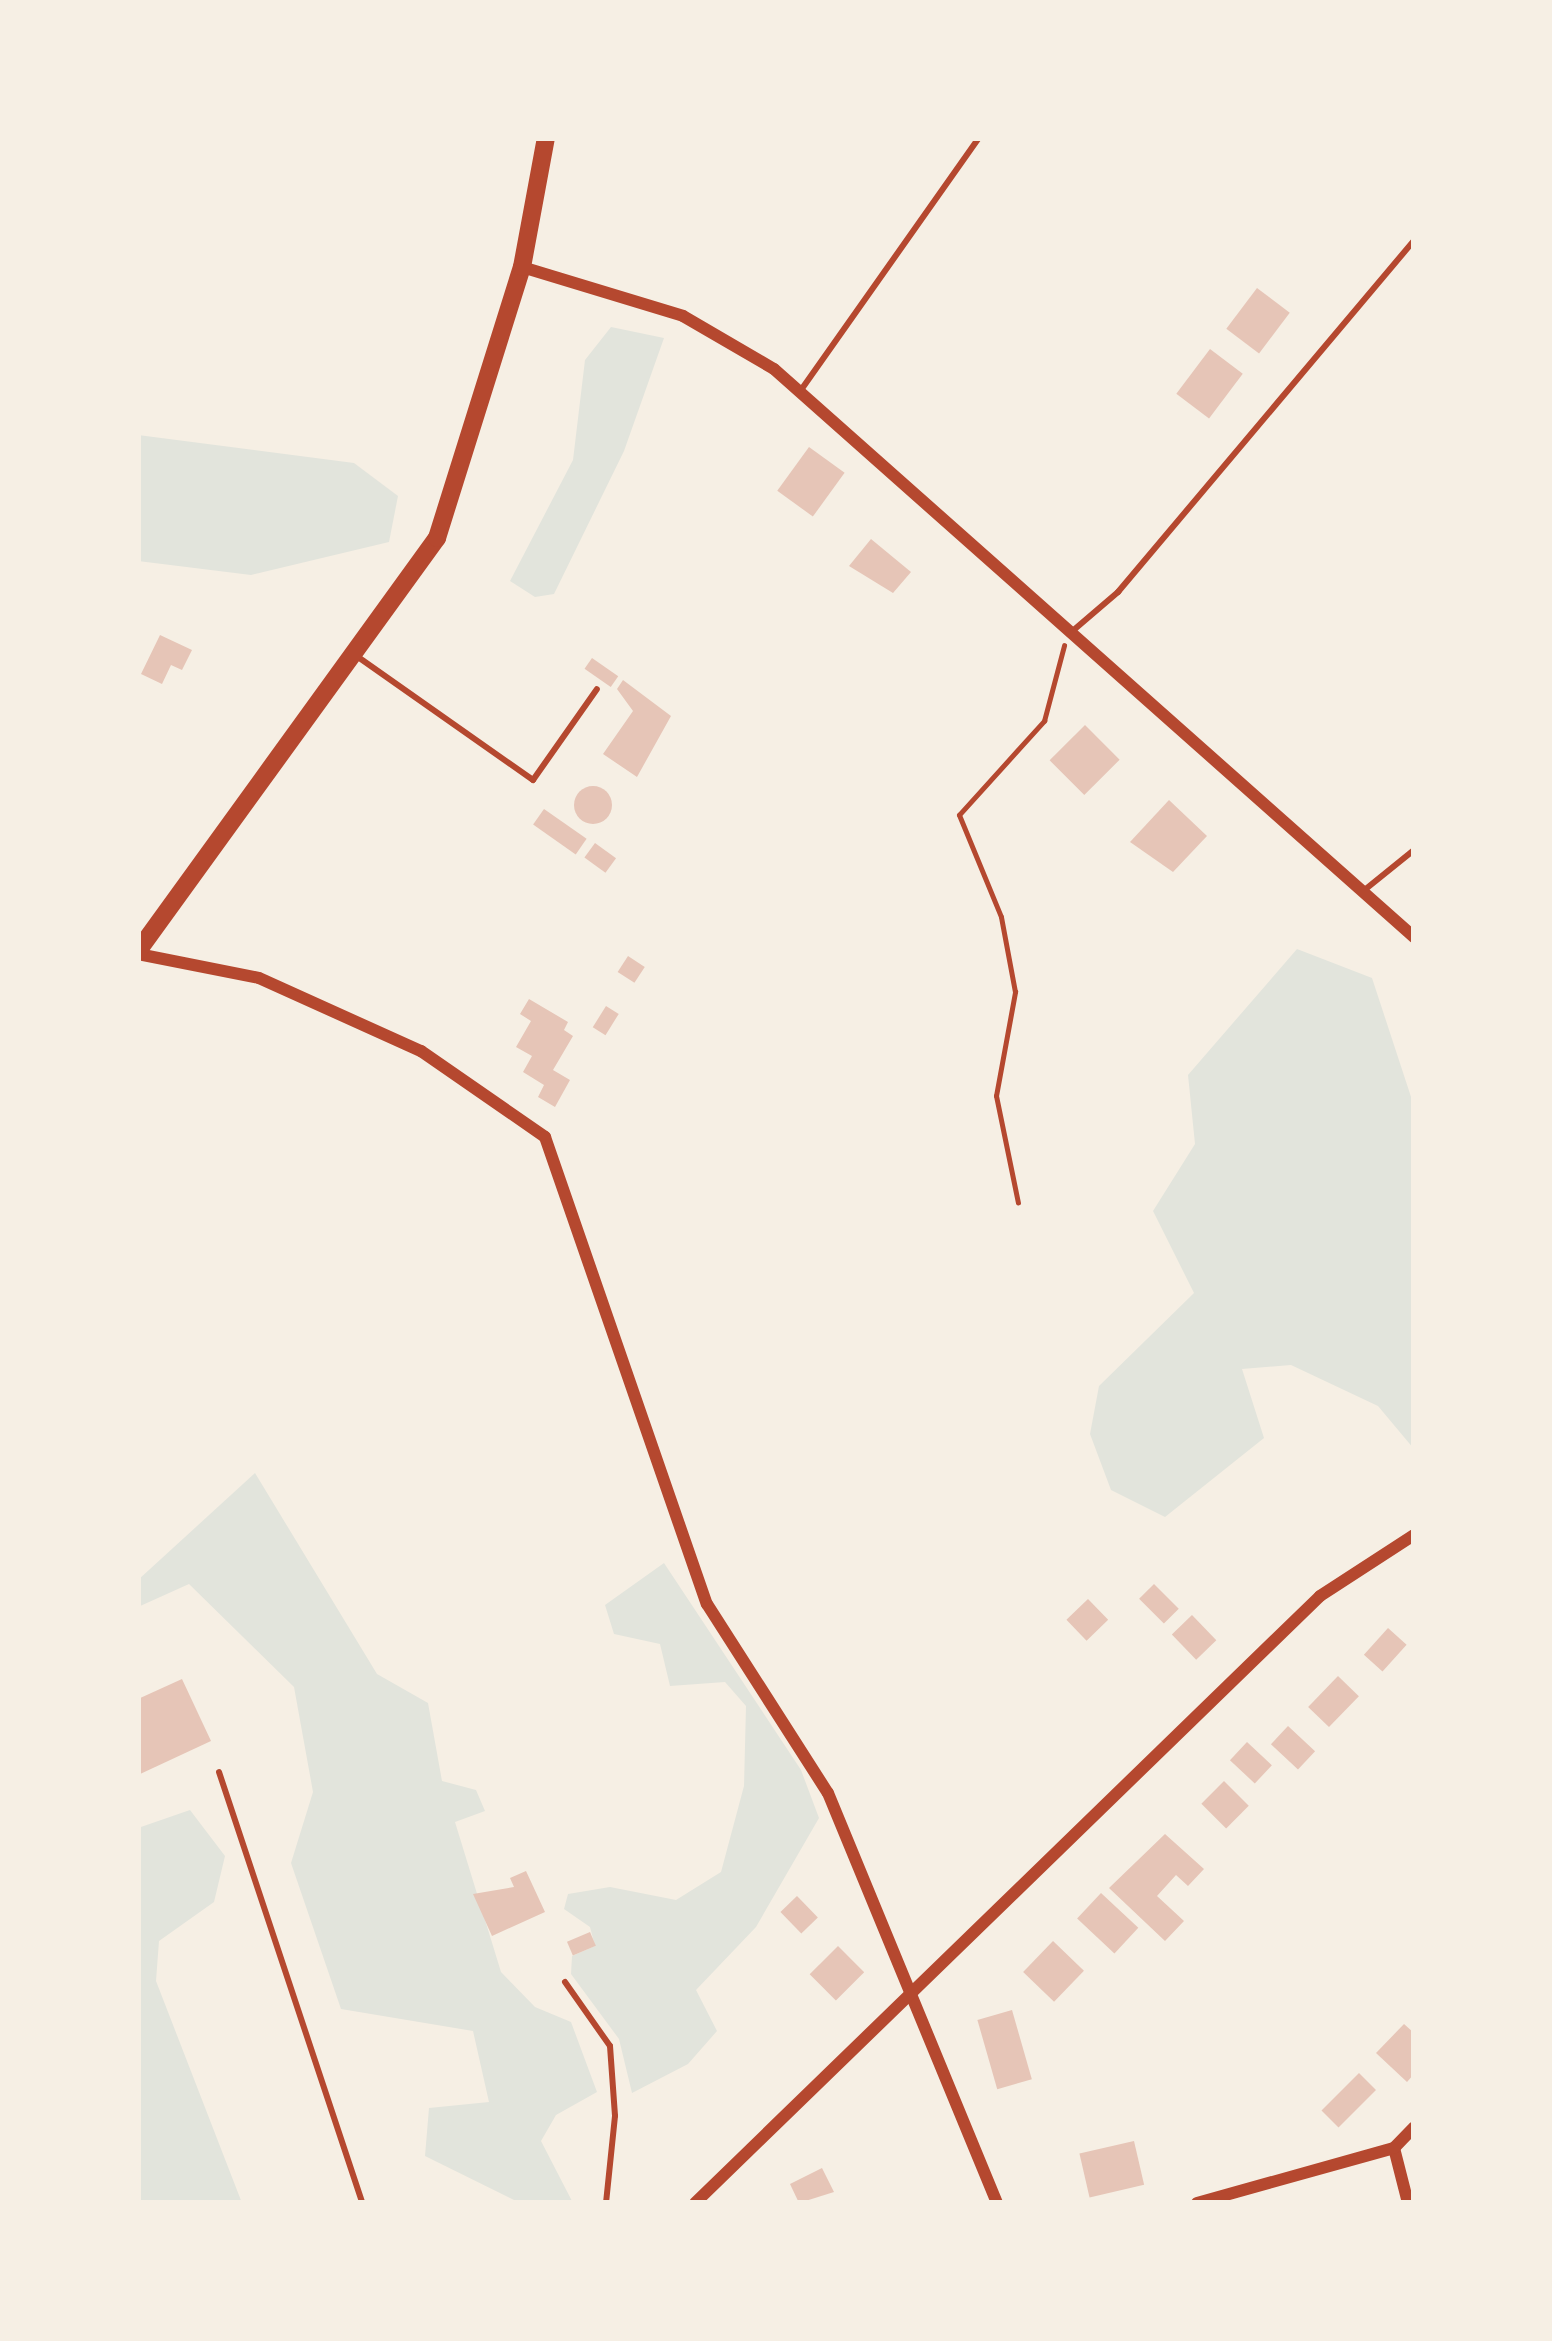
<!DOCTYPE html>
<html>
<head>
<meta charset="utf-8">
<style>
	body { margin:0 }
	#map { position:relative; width:1552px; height:2341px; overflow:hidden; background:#f6efe4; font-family:"Work Sans",sans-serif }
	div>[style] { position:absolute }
	.green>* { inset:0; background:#e2e4dc }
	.building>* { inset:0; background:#e6c5b7; transform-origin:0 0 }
	.round { border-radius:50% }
	.path>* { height:4.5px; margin:-2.25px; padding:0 2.25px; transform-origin:2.25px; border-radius:2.25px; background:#b5482f }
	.service>* { height:6px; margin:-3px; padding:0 3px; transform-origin:3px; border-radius:3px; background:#b5482f }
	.minor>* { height:12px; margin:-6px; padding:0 6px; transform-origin:6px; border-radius:6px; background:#b5482f }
	.secondary>* { height:18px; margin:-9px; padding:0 9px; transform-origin:9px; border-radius:9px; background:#b5482f }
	span { translate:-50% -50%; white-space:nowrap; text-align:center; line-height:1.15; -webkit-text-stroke:10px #f6efe4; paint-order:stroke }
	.frame { position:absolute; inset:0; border:141px solid #f6efe4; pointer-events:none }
</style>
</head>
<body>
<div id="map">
	<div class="green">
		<div style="clip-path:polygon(611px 327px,664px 338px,624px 451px,554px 594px,535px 597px,510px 581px,573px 460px,585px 360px)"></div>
		<div style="clip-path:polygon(138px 435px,354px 463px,398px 496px,389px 542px,251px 575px,138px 561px)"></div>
		<div style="clip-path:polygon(1297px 949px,1372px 978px,1414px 1106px,1414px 1449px,1378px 1406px,1291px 1365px,1242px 1369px,1264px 1438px,1165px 1517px,1111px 1490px,1090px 1434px,1099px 1386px,1194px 1293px,1153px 1211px,1195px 1144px,1188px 1075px)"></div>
		<div style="clip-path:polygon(255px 1473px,377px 1674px,428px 1703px,442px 1781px,476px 1790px,485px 1811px,455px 1822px,501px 1972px,535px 2007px,571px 2022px,597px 2092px,556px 2115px,541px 2141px,573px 2203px,520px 2203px,425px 2156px,429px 2108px,489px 2102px,473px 2031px,341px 2009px,291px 1863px,313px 1792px,294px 1687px,189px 1584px,138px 1607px,138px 1580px)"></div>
		<div style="clip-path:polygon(664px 1563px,801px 1770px,819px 1818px,756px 1927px,696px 1990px,717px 2031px,688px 2064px,632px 2093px,619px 2039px,571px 1974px,572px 1956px,595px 1946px,590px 1927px,564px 1909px,568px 1894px,610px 1887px,676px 1900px,721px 1872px,744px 1786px,746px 1706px,725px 1682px,670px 1686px,660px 1644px,614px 1634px,605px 1605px)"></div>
		<div style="clip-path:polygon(190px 1810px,225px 1856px,214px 1902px,159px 1941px,156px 1981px,242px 2203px,138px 2203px,138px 1828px)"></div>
	</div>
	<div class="building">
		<div style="left:1257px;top:288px;width:41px;height:51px;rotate:37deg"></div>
		<div style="left:1210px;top:349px;width:41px;height:56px;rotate:37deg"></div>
		<div style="left:809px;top:447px;width:44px;height:54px;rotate:36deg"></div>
		<div style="clip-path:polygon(871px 539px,911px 572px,893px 593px,849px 566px)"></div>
		<div style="clip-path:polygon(160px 635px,192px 650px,182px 670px,171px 665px,162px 684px,141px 674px)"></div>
		<div style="left:592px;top:658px;width:32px;height:13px;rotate:35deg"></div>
		<div style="clip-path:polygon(623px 680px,671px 716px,637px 777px,603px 754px,633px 711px,617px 689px)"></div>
		<div style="left:1085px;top:725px;width:49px;height:50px;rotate:45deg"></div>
		<div class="round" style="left:574px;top:786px;width:38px;height:38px"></div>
		<div style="clip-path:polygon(1169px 800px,1207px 836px,1173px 872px,1130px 842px)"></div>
		<div style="left:544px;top:809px;width:52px;height:19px;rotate:35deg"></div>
		<div style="left:595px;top:843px;width:26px;height:18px;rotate:36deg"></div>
		<div style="left:628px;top:956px;width:20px;height:19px;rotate:33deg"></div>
		<div style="clip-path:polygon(529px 999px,568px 1022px,564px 1030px,573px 1036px,553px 1070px,570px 1080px,555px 1107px,538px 1097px,544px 1085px,523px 1072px,532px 1056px,516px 1047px,531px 1021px,520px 1014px)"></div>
		<div style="left:606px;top:1006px;width:15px;height:25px;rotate:32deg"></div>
		<div style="left:1154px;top:1584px;width:35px;height:21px;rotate:45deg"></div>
		<div style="left:1088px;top:1599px;width:29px;height:30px;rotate:46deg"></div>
		<div style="left:1192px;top:1615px;width:35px;height:28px;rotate:46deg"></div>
		<div style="left:1388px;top:1628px;width:25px;height:36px;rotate:42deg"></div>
		<div style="left:1338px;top:1676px;width:29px;height:43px;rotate:44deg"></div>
		<div style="clip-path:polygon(182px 1679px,211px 1741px,138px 1775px,138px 1699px)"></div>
		<div style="left:1288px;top:1726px;width:37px;height:25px;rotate:43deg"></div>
		<div style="left:1247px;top:1742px;width:34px;height:25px;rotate:43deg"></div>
		<div style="left:1224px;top:1781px;width:35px;height:32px;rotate:45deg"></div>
		<div style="clip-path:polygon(1165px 1834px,1204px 1869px,1188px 1886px,1176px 1875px,1157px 1896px,1184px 1921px,1165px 1941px,1109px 1888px)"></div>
		<div style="clip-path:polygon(526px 1871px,545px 1912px,492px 1936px,473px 1894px,514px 1887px,510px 1878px)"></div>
		<div style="left:1101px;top:1893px;width:51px;height:35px;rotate:43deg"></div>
		<div style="left:797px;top:1896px;width:30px;height:23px;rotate:46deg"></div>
		<div style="left:590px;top:1932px;width:15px;height:25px;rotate:67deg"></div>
		<div style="left:1053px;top:1941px;width:43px;height:43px;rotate:44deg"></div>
		<div style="left:838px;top:1946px;width:37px;height:40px;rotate:45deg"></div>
		<div style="left:1012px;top:2010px;width:72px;height:36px;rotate:74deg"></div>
		<div style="clip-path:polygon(1404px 2024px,1414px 2033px,1414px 2074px,1407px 2082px,1376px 2053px)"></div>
		<div style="left:1359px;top:2073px;width:24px;height:53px;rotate:45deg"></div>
		<div style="left:1134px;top:2141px;width:45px;height:56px;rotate:77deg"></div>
		<div style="clip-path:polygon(822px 2168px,834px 2192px,799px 2203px,790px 2184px)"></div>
	</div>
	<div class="path">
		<div style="left:1018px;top:1203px;width:109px;rotate:-101.6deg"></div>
		<div style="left:996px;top:1096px;width:106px;rotate:-79.6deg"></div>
		<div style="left:1015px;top:992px;width:76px;rotate:-100.6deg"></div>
		<div style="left:1001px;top:917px;width:110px;rotate:-112.4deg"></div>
		<div style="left:959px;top:815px;width:127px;rotate:-47.9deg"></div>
		<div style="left:1044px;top:721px;width:78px;rotate:-75.1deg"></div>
	</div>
	<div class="service">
		<div style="left:801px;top:390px;width:309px;rotate:-54.8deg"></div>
		<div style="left:1069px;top:634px;width:65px;rotate:-40.6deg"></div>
		<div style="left:1118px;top:592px;width:460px;rotate:-49.9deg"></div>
		<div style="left:358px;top:657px;width:214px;rotate:35.1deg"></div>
		<div style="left:533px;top:780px;width:111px;rotate:-54.9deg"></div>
		<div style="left:1362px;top:892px;width:67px;rotate:-38.9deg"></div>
		<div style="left:219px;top:1772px;width:454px;rotate:71.6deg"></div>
		<div style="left:565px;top:1982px;width:78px;rotate:54.9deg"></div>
		<div style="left:610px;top:2046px;width:70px;rotate:85.9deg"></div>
		<div style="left:615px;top:2116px;width:87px;rotate:95.9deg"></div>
	</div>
	<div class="minor">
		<div style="left:522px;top:267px;width:168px;rotate:16.9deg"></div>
		<div style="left:683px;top:316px;width:105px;rotate:30.2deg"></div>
		<div style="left:774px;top:369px;width:856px;rotate:41.59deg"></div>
		<div style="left:138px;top:954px;width:123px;rotate:11.2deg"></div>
		<div style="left:259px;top:978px;width:178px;rotate:24.3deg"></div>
		<div style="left:421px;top:1051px;width:151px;rotate:34.7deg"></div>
		<div style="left:545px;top:1137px;width:494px;rotate:70.9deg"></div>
		<div style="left:707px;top:1604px;width:224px;rotate:57.4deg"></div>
		<div style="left:828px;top:1793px;width:443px;rotate:67.6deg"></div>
		<div style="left:1394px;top:2148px;width:57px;rotate:75.7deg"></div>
		<div style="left:695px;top:2203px;width:871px;rotate:-44.16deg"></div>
		<div style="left:1320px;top:1596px;width:112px;rotate:-33deg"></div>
		<div style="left:1197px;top:2203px;width:205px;rotate:-15.6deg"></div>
		<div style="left:1394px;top:2148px;width:29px;rotate:-46deg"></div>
	</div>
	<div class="secondary">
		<div style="left:138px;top:951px;width:510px;rotate:-54.1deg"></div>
		<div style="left:437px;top:538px;width:284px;rotate:-72.6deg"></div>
		<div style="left:522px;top:267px;width:131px;rotate:-79.5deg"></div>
	</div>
	<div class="frame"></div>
</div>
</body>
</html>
